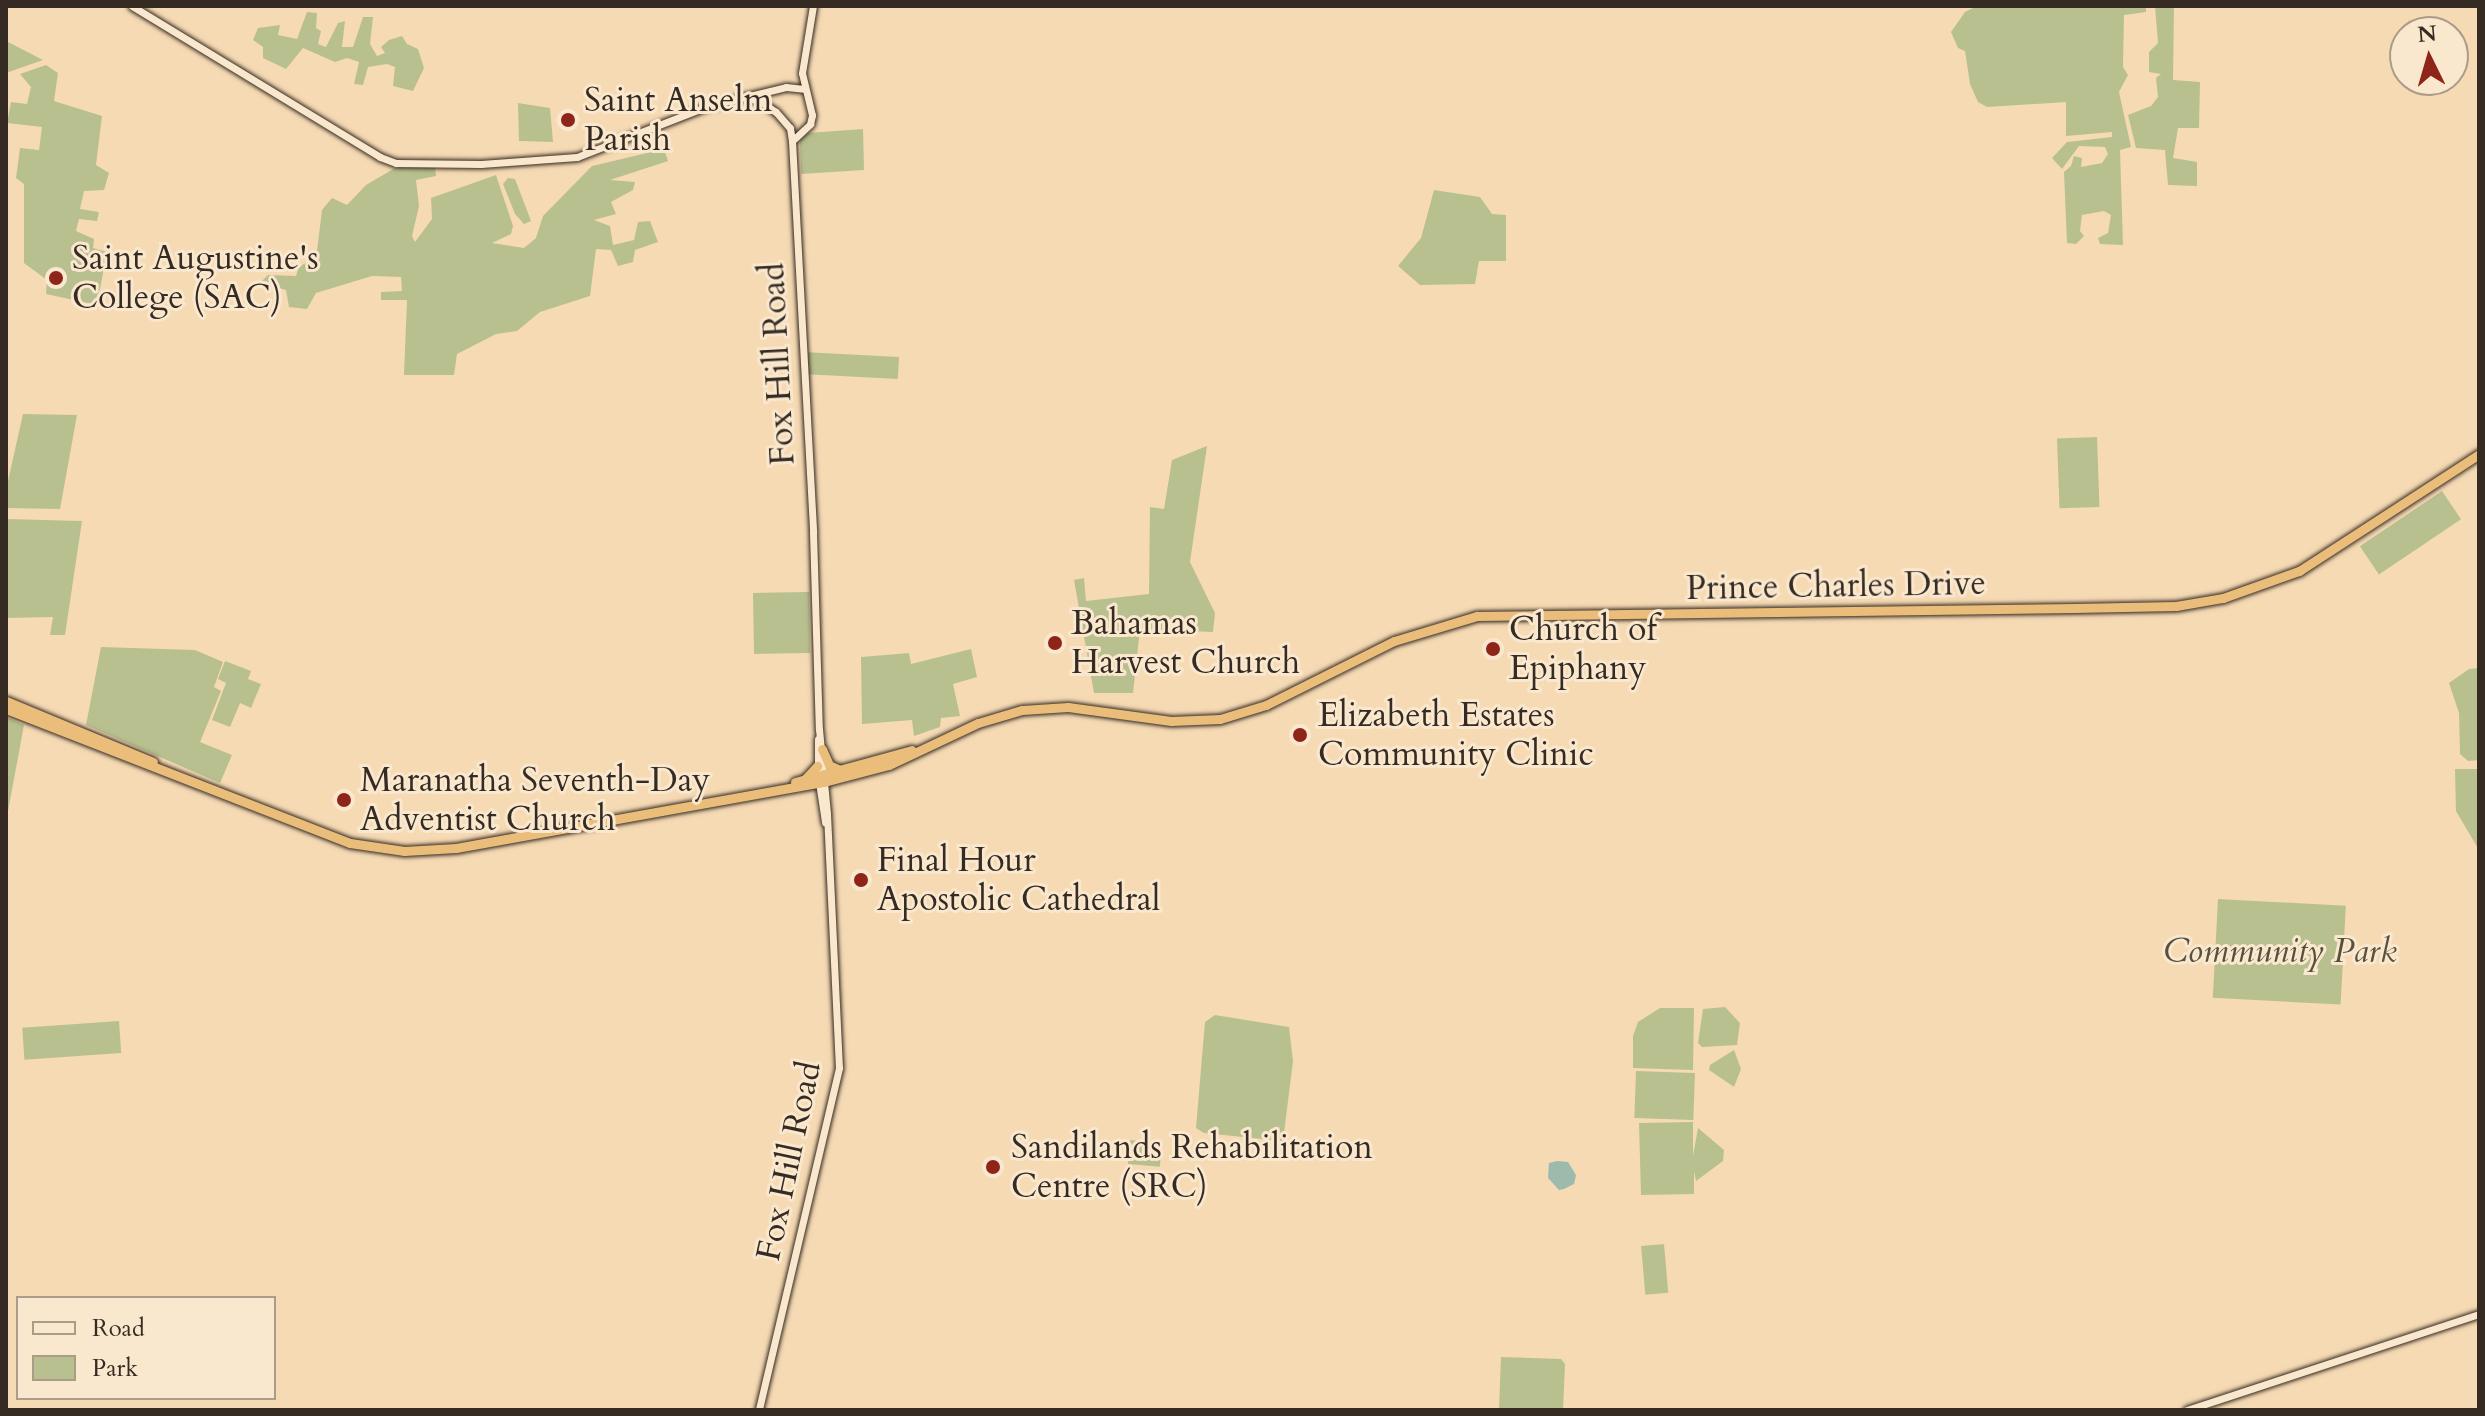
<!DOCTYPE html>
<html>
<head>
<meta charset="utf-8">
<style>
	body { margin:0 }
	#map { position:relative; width:2485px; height:1416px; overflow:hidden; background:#f6dab4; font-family:Cardo,serif }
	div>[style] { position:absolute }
	.green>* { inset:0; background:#b9c08f; transform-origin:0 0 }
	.water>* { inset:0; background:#9dbbad }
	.roads { filter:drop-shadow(0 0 2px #352b22) drop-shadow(0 0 2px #352b22) }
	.secondary>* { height:7px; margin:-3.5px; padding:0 3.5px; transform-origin:3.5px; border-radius:3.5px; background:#f9e7ce }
	.highway>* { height:9px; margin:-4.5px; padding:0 4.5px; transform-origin:4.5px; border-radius:4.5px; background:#ebbd7a }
	.dots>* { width:22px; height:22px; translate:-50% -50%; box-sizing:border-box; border:4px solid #f9e7ce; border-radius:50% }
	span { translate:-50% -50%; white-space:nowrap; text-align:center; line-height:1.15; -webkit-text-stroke:6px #f9e7ce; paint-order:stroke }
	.poi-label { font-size:34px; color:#352b22 }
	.left { translate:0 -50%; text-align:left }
	.street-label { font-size:34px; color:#352b22 }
	.park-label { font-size:34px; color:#56503d; font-style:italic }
	.frame { position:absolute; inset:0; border:8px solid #352b22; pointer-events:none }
	.legend { position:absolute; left:16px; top:1296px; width:260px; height:104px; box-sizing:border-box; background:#f9e7ce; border:2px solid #ab9c89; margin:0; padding:10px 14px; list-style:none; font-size:24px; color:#352b22 }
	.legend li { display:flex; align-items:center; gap:16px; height:40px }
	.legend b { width:40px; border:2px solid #ab9c89 }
	.north { position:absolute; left:2389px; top:16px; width:80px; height:80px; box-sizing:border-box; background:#f9e7ce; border:2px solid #ab9c89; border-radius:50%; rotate:355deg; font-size:22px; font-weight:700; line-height:32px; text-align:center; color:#352b22 }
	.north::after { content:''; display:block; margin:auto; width:28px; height:36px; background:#8f2418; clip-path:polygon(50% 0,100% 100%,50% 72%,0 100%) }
</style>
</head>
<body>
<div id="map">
	<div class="green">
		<div style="clip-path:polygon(1977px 6px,2146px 6px,2146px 12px,2124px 15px,2123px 67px,2128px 75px,2119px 92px,2131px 147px,2120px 150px,2123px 245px,2100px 244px,2098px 238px,2108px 233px,2111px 215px,2104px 211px,2082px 215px,2080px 231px,2084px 236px,2076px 244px,2067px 243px,2064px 172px,2071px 166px,2074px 156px,2082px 158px,2081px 167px,2102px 163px,2108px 154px,2105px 147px,2079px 146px,2062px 169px,2052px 158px,2067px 142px,2112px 137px,2112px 132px,2066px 136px,2066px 102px,1987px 107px,1978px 102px,1970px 84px,1965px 51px,1958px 48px,1951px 32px,1965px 12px)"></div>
		<div style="clip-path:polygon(2155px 6px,2174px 6px,2173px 80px,2200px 82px,2199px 128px,2178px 128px,2173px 158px,2197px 162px,2197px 186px,2168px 185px,2165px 150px,2136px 148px,2128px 115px,2151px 106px,2158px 97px,2156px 78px,2161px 74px,2149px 72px,2149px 52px,2158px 43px)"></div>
		<div style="clip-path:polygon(307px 12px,317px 13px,316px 28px,321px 31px,318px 44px,326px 47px,338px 23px,345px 21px,342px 47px,353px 47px,363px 17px,373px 17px,370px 44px,377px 56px,385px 53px,381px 47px,389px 40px,402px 36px,407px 44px,418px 49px,424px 68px,413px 91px,393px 86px,395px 67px,387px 64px,368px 67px,363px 85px,354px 84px,359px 62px,347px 58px,335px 62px,303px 48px,286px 69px,263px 58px,263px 47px,253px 40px,258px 28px,280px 25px,278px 35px,297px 39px)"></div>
		<div style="clip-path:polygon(6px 41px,43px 60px,6px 73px)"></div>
		<div style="clip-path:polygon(46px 65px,58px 73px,54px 101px,102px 116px,96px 165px,109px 173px,104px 190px,84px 191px,80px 209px,99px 212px,97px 221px,79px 219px,76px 231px,94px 239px,93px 248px,107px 252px,97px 305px,46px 294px,47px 280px,24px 263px,24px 184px,16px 178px,20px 148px,39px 150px,42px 127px,7px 123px,11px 102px,27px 104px,31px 87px,20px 74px)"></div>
		<div style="clip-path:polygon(518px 103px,550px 108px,553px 142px,519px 141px)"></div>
		<div style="clip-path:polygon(863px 129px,864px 170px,801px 174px,800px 140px,808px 133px)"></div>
		<div style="clip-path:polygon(664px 149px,668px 161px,610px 180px,635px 182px,633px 190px,611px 202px,616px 214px,594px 220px,610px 226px,613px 245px,634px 240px,638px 222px,650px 221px,658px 242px,635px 250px,633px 262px,618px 266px,611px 250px,596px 249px,590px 296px,540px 312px,517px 331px,496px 334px,457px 354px,454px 375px,404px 375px,407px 300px,381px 300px,381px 292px,402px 291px,401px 277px,372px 276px,316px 293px,307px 309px,289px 307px,286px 290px,260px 283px,268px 275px,296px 276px,299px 266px,316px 259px,322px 210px,332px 198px,347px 205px,366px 185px,395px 168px,435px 167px,436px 176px,416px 180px,419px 206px,412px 236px,415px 242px,432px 219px,431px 198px,496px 175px,513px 226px,511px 234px,492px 243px,524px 248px,536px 238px,543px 216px,592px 166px)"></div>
		<div style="clip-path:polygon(508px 178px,515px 179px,531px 221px,524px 224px,515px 214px,503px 184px)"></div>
		<div style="clip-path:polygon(1434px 190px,1480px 197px,1492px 214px,1506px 215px,1506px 261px,1479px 261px,1475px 284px,1420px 285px,1398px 266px,1421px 238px)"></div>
		<div style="left:899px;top:357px;width:22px;height:91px;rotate:93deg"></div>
		<div style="clip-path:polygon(23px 414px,77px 415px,60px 509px,6px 508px,6px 490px)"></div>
		<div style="left:2097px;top:437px;width:70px;height:40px;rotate:88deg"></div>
		<div style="clip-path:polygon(1207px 446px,1190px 562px,1215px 613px,1213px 632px,1140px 629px,1133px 693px,1094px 693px,1074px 580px,1084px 578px,1086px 601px,1149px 594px,1150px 507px,1164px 509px,1172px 460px)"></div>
		<div style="left:2442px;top:491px;width:34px;height:99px;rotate:56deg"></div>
		<div style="clip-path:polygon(6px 519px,82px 521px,65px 635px,50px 635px,53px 617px,6px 618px)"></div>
		<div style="left:809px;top:592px;width:61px;height:56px;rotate:89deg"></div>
		<div style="clip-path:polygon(101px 647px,195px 650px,223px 662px,214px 687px,221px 691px,200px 742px,232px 755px,220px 783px,86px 725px)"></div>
		<div style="clip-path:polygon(971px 649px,977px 677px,953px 684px,960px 716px,941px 718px,940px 727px,914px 736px,912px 720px,862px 724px,861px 657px,909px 653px,911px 664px)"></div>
		<div style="clip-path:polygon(225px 661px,251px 671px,248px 679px,261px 684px,251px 708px,240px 703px,230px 727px,212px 720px,226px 683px,218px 679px)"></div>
		<div style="clip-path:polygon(2479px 668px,2479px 760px,2468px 761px,2460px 754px,2459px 713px,2449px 683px,2469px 669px)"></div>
		<div style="clip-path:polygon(6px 717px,24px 725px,6px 822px)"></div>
		<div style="clip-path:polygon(2455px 769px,2479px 769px,2479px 850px,2456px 811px)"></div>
		<div style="left:2218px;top:899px;width:128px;height:99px;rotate:3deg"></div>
		<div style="clip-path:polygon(1725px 1007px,1740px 1023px,1737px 1045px,1702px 1047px,1698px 1043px,1703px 1009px)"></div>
		<div style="clip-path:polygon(1660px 1008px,1694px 1008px,1693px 1070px,1633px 1068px,1633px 1036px,1638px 1022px)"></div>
		<div style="clip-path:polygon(1215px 1015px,1289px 1027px,1293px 1061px,1283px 1141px,1204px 1133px,1196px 1128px,1205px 1022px)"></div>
		<div style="left:119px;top:1021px;width:32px;height:97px;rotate:86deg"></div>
		<div style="clip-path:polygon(1734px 1050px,1741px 1069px,1734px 1087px,1709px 1070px,1710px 1065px)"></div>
		<div style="left:1636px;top:1071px;width:59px;height:47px;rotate:2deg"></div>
		<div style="clip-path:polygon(1693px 1122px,1693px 1156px,1698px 1128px,1724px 1150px,1723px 1161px,1696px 1181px,1694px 1171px,1694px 1194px,1641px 1195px,1639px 1123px)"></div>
		<div style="left:1130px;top:1140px;width:32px;height:24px;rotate:5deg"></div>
		<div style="left:1664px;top:1244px;width:49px;height:23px;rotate:85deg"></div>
		<div style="clip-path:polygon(1501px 1357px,1561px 1359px,1565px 1364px,1563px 1410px,1499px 1410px)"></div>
	</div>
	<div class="water">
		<div style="clip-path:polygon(1557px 1161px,1568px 1162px,1576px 1175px,1574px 1184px,1564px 1189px,1559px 1190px,1548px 1178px,1549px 1163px)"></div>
	</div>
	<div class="roads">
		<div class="secondary">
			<div style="left:132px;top:6px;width:290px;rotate:31.3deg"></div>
			<div style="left:380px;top:157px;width:17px;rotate:21deg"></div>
			<div style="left:396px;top:163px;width:85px;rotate:0.7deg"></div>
			<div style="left:481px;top:164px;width:96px;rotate:-4.2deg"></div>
			<div style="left:577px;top:157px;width:141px;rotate:-21.3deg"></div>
			<div style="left:708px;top:106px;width:80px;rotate:-13.7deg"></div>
			<div style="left:786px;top:87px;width:18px;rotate:6deg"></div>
			<div style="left:743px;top:97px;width:17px;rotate:13deg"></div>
			<div style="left:760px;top:101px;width:19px;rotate:35deg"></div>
			<div style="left:776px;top:112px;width:21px;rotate:49deg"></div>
			<div style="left:790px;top:128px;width:13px;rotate:81deg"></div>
			<div style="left:792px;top:141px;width:392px;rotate:86.9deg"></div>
			<div style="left:813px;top:532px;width:197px;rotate:88.3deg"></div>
			<div style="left:819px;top:729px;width:85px;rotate:84.6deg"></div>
			<div style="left:827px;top:814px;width:254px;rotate:87.3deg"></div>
			<div style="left:839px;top:1068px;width:351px;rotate:103.2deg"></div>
			<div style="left:792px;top:141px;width:25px;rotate:-43deg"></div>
			<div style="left:810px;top:124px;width:9px;rotate:-77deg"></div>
			<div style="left:812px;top:115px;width:43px;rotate:-103.4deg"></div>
			<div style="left:802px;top:73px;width:68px;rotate:-80.7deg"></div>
			<div style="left:818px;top:739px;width:37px;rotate:90deg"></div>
			<div style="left:818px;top:776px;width:47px;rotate:81.3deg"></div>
			<div style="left:2187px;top:1410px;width:307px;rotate:-18.2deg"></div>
		</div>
		<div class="highway">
			<div style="left:6px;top:701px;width:159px;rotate:22.5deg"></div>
			<div style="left:6px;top:709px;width:369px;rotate:21.3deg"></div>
			<div style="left:350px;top:843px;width:55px;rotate:8.4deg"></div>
			<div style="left:404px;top:851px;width:52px;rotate:-3.3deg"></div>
			<div style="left:456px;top:848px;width:374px;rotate:-10.2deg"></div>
			<div style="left:824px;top:782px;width:67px;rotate:-14.7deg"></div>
			<div style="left:889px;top:765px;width:98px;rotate:-25.3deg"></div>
			<div style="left:978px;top:723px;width:46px;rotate:-16.5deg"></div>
			<div style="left:1022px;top:710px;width:46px;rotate:-3.7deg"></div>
			<div style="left:1068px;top:707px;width:104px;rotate:7.7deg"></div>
			<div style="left:1171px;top:721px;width:49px;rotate:-2.3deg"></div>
			<div style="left:1220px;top:719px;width:48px;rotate:-16.9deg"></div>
			<div style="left:1266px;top:705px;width:143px;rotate:-26.6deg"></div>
			<div style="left:1394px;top:641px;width:87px;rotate:-16.8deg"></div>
			<div style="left:1477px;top:616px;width:597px;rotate:-0.77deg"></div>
			<div style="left:2074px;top:608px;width:102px;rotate:-1.1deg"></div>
			<div style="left:2176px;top:606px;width:48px;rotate:-9.7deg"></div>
			<div style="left:2223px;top:598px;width:81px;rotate:-19.6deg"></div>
			<div style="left:2299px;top:571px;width:215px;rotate:-33deg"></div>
			<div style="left:822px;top:749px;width:17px;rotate:66deg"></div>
			<div style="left:829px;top:765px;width:14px;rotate:25deg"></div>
			<div style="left:805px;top:779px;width:18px;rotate:-47deg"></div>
			<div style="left:795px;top:782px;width:121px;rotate:-15.3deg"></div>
		</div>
	</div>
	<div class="dots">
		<div style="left:568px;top:120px;background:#8f2418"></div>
		<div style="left:56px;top:278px;background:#8f2418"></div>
		<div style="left:1055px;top:643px;background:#8f2418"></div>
		<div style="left:1493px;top:649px;background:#8f2418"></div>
		<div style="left:1300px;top:735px;background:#8f2418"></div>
		<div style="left:344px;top:800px;background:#8f2418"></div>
		<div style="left:861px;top:880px;background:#8f2418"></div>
		<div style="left:993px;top:1167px;background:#8f2418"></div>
	</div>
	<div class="poi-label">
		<span class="left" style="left:584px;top:120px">Saint Anselm<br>Parish</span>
		<span class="left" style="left:72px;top:278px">Saint Augustine's<br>College (SAC)</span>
		<span class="left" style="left:1071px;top:643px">Bahamas<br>Harvest Church</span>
		<span class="left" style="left:1509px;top:649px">Church of<br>Epiphany</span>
		<span class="left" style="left:1318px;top:735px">Elizabeth Estates<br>Community Clinic</span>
		<span class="left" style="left:360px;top:800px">Maranatha Seventh-Day<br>Adventist Church</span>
		<span class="left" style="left:877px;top:880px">Final Hour<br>Apostolic Cathedral</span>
		<span class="left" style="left:1011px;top:1167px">Sandilands Rehabilitation<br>Centre (SRC)</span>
	</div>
	<div class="street-label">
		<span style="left:778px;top:364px;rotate:-93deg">Fox Hill Road</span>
		<span style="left:1836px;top:586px;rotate:-1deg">Prince Charles Drive</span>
		<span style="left:789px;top:1161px;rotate:-78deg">Fox Hill Road</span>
	</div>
	<div class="park-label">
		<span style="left:2280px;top:952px">Community Park</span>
	</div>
	<div class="frame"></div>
	<ul class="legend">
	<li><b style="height:10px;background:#f9e7ce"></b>Road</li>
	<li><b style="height:22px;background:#b9c08f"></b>Park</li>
	</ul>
	<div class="north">N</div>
</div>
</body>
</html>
